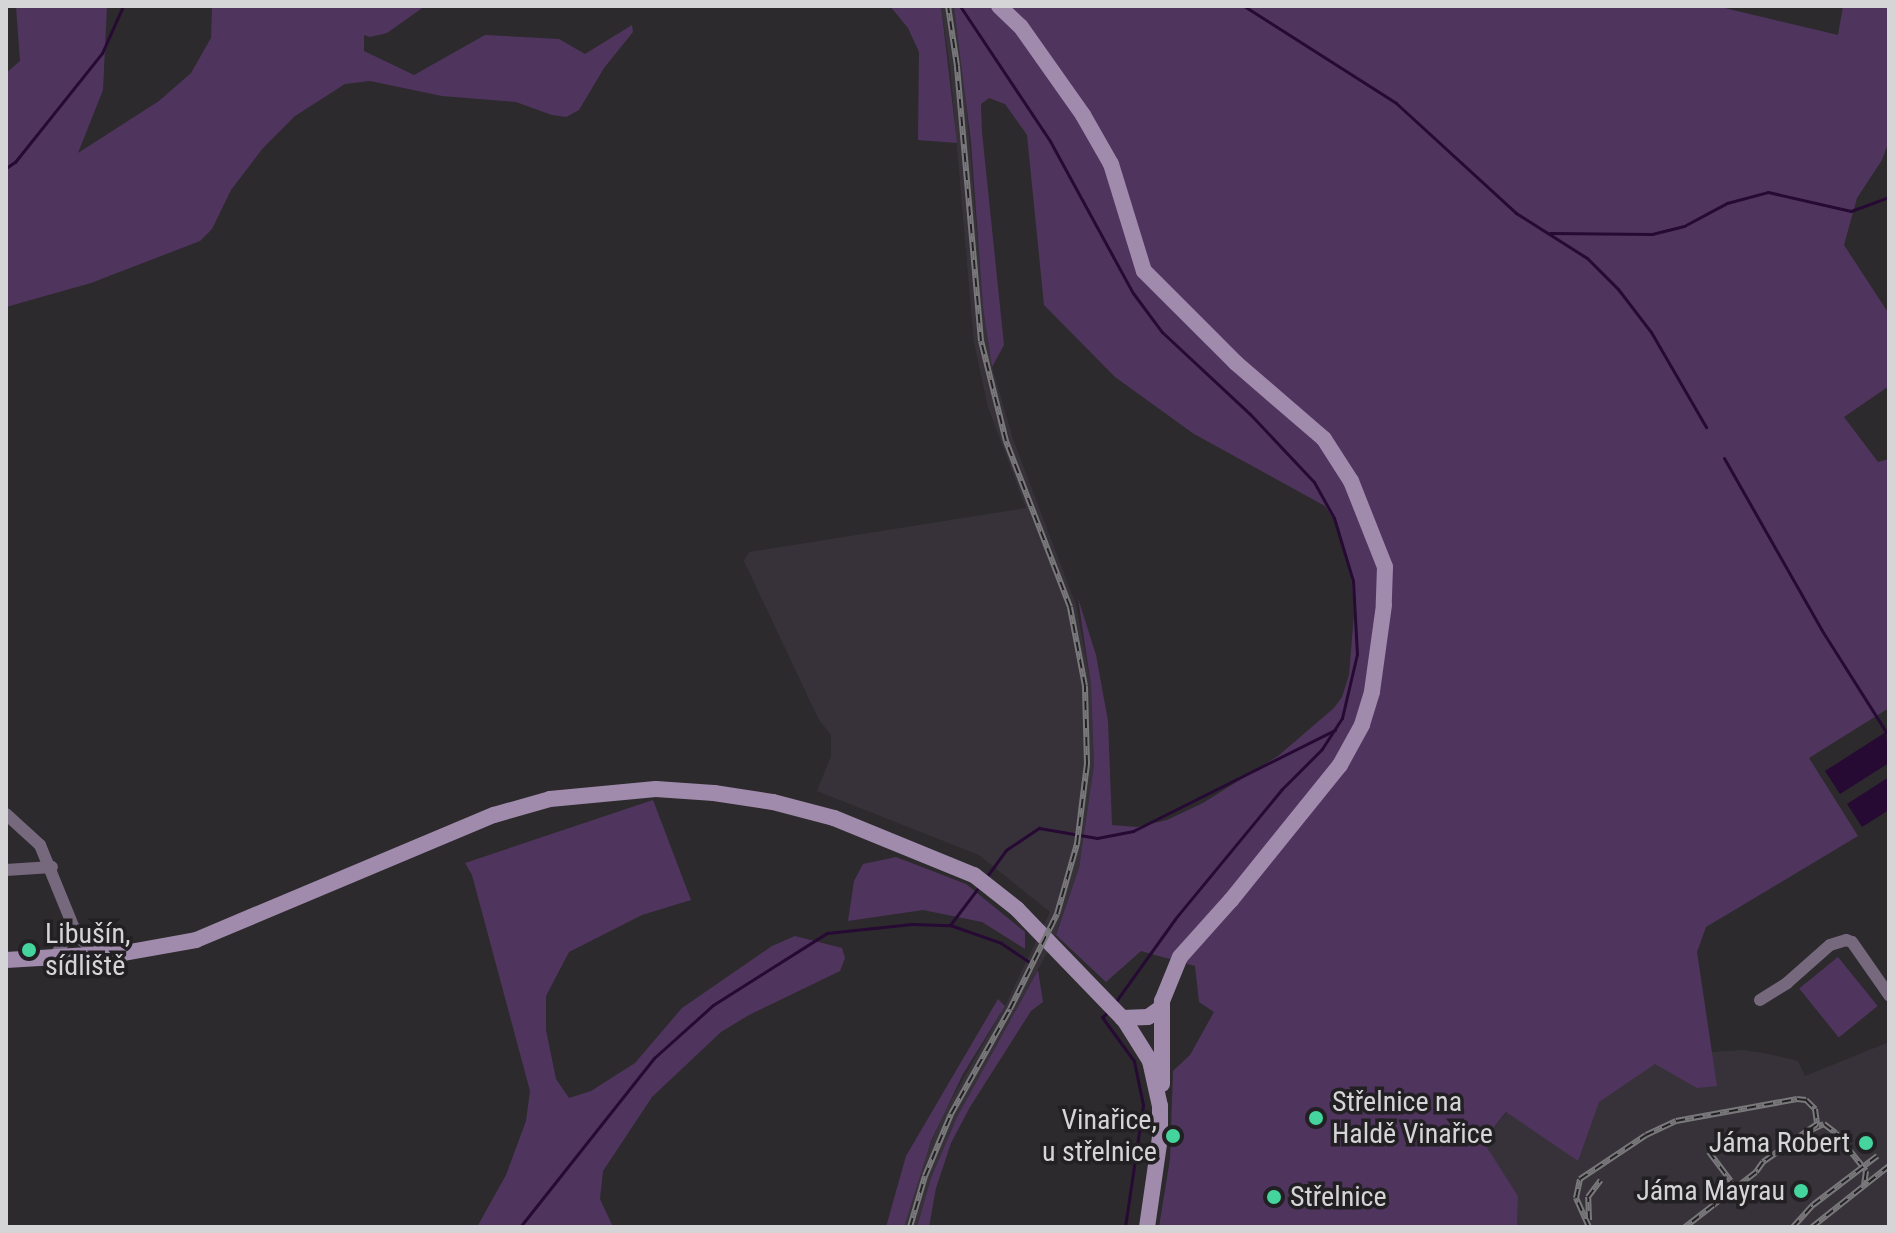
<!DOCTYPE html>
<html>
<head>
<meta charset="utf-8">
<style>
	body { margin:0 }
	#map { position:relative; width:1895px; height:1233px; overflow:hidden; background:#2c2a2d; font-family:"Roboto Condensed",sans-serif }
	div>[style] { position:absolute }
	.built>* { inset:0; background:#37323a }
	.green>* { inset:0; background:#4f355e; transform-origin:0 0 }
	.water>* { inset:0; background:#260a33 }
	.stream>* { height:3px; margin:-1.5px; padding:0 1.5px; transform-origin:1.5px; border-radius:1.5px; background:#260a33 }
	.street>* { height:12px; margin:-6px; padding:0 6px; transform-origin:6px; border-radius:6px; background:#76697e }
	.secondary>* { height:16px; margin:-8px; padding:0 8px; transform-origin:8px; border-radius:8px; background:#a18bad }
	.rail>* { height:6px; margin-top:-3px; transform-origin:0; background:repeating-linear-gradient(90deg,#222023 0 9px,#79787a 0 18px); box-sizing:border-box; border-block:2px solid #79787a }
	.dots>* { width:22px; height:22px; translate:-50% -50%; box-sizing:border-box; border:4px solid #222023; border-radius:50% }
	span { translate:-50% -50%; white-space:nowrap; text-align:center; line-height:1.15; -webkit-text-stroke:7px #222023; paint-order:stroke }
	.poi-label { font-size:28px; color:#d5d4d6 }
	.left { translate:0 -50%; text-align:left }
	.right { translate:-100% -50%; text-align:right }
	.frame { position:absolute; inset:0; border:8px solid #d5d4d6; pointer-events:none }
</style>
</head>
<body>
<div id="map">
	<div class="built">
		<div style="clip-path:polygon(941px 6px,954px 6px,963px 65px,983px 307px,992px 367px,1013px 439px,1076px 605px,1091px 685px,1094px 765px,1079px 868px,1053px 942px,957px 1117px,931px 1178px,917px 1227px,904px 1227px,918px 1173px,945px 1111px,1005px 1006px,1050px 912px,979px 855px,817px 791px,831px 756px,831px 735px,819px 720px,744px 561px,749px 552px,1026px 508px,988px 407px,974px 343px,950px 67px)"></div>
		<div style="clip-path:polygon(1889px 1042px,1889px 1227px,1517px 1227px,1518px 1196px,1483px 1141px,1507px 1112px,1594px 1097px,1664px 1055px,1744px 1050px,1768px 1054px,1798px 1061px,1805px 1076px)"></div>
	</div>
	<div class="green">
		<div style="clip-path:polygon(16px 6px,107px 6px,103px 90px,78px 153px,159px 101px,191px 73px,211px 38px,212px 6px,425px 6px,387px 33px,370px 37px,364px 35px,364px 51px,414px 75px,485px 35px,559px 39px,585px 54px,632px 25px,633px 32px,604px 68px,579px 110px,566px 117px,552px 115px,516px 102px,442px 96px,370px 81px,345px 84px,295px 116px,263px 148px,231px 190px,212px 229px,200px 241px,91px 283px,6px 307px,6px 73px,20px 61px)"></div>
		<div style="clip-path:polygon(890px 6px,941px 6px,957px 143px,918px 140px,919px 52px,908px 28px)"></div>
		<div style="clip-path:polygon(954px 6px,1716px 6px,1838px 35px,1843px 6px,1889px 6px,1889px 141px,1882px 160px,1857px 198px,1844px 245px,1889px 314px,1889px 386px,1844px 417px,1878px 462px,1889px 459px,1889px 708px,1809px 758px,1858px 836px,1706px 927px,1697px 952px,1717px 1086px,1697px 1088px,1655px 1064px,1599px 1102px,1578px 1161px,1506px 1112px,1483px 1141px,1518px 1196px,1517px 1227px,1159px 1227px,1170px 1159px,1173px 1071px,1190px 1055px,1214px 1012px,1199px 1002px,1195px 966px,1141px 951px,1106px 982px,1056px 935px,1079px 868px,1094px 765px,1091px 685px,1078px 598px,1096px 655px,1108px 721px,1112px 825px,1137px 827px,1167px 820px,1203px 803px,1278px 756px,1334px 708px,1342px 697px,1349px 675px,1354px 614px,1352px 583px,1339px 528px,1325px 506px,1194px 434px,1115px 377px,1044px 305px,1027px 135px,1005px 104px,989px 98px,981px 104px,982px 132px,1004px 345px,992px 367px,983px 307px,971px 142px)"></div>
		<div style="clip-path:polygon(653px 800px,691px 900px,642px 915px,569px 952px,546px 996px,546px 1030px,556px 1079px,569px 1098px,591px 1091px,635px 1063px,682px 1008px,772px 946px,795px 936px,842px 948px,845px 958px,840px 971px,749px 1015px,721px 1032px,652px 1097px,603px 1171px,600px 1199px,613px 1227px,477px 1227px,506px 1175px,526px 1121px,530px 1091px,472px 875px,465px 863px)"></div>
		<div style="clip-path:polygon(896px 857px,966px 884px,1025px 932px,1025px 949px,982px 922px,923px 910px,848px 921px,854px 881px,863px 864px)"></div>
		<div style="left:1838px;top:957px;width:63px;height:50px;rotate:51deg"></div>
		<div style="clip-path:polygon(1038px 970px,1043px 1002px,1031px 1011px,970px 1107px,951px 1143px,936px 1188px,929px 1227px,917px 1227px,931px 1178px,957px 1117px)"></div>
		<div style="clip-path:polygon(998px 999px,1005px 1006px,963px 1074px,931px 1141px,904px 1227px,886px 1227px,906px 1156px)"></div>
	</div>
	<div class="water">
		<div style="clip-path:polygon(1886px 732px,1889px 763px,1840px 794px,1825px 771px)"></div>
		<div style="clip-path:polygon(1889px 777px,1889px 810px,1862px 827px,1847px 804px)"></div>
	</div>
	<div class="stream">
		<div style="left:960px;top:6px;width:162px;rotate:56.3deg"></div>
		<div style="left:1050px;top:141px;width:173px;rotate:61.4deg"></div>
		<div style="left:1133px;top:293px;width:49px;rotate:53.4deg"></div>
		<div style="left:1162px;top:332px;width:120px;rotate:43deg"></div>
		<div style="left:1250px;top:414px;width:93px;rotate:46.7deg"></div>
		<div style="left:1314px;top:482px;width:41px;rotate:60.9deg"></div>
		<div style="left:1334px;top:518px;width:66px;rotate:73.2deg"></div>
		<div style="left:1353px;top:581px;width:73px;rotate:86.9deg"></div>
		<div style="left:1357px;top:654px;width:66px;rotate:103.2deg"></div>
		<div style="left:1342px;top:718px;width:37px;rotate:123deg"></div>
		<div style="left:1322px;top:749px;width:57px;rotate:135deg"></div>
		<div style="left:1282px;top:789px;width:168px;rotate:129.5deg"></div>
		<div style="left:1175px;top:919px;width:101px;rotate:125.7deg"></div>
		<div style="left:1244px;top:6px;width:180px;rotate:32.5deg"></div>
		<div style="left:1396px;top:103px;width:163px;rotate:42.5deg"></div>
		<div style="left:1516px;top:213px;width:84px;rotate:32.4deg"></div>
		<div style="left:1587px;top:258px;width:44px;rotate:45deg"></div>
		<div style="left:1618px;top:289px;width:54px;rotate:52.5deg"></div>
		<div style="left:1651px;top:332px;width:110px;rotate:59.9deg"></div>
		<div style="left:6px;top:168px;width:11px;rotate:-34deg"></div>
		<div style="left:15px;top:162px;width:139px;rotate:-51.4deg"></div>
		<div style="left:102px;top:53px;width:51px;rotate:-65.9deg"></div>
		<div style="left:1550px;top:233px;width:102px;rotate:0.6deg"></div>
		<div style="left:1652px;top:234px;width:33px;rotate:-14deg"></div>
		<div style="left:1684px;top:226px;width:49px;rotate:-28.1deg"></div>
		<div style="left:1727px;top:203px;width:42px;rotate:-15deg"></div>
		<div style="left:1768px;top:192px;width:85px;rotate:12.9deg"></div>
		<div style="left:1851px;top:211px;width:40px;rotate:-20.2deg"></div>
		<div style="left:1724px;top:458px;width:197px;rotate:60.4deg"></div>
		<div style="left:1821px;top:629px;width:122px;rotate:57.7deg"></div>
		<div style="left:985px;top:879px;width:36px;rotate:-54deg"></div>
		<div style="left:1006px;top:850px;width:40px;rotate:-34deg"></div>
		<div style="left:1039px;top:828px;width:59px;rotate:9.8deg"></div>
		<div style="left:1097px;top:838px;width:37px;rotate:-11deg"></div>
		<div style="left:1133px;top:831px;width:226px;rotate:-26.6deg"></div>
		<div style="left:950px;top:925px;width:54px;rotate:19.4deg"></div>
		<div style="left:1001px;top:943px;width:36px;rotate:34deg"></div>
		<div style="left:1109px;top:1011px;width:9px;rotate:139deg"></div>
		<div style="left:1102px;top:1017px;width:54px;rotate:54deg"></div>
		<div style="left:1134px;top:1061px;width:45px;rotate:78.4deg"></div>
		<div style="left:1143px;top:1105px;width:123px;rotate:98.4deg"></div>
		<div style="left:520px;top:1227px;width:216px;rotate:-51.6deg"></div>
		<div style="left:654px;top:1058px;width:79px;rotate:-41.9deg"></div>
		<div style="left:713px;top:1005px;width:135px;rotate:-32.3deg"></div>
		<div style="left:827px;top:933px;width:85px;rotate:-6deg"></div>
		<div style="left:912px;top:924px;width:38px;rotate:2deg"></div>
		<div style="left:950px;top:925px;width:46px;rotate:-52.9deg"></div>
	</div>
	<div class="street">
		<div style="left:6px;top:814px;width:46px;rotate:42.4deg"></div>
		<div style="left:40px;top:845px;width:87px;rotate:67.8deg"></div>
		<div style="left:73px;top:926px;width:18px;rotate:56deg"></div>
		<div style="left:83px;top:941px;width:21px;rotate:37deg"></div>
		<div style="left:6px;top:870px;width:46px;rotate:-3.7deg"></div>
		<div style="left:55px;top:957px;width:36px;rotate:-60deg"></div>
		<div style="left:1760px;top:1000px;width:32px;rotate:-32deg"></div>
		<div style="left:1787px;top:983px;width:57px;rotate:-41.5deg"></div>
		<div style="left:1830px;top:945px;width:17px;rotate:-17deg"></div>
		<div style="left:1846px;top:940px;width:6px;rotate:18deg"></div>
		<div style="left:1852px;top:942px;width:65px;rotate:55.1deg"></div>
	</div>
	<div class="secondary">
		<div style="left:999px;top:6px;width:30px;rotate:44deg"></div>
		<div style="left:1021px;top:27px;width:108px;rotate:54.8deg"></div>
		<div style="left:1083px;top:115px;width:56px;rotate:60.3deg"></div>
		<div style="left:1111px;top:164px;width:112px;rotate:72.9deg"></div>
		<div style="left:1144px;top:271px;width:130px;rotate:45deg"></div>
		<div style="left:1236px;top:363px;width:116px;rotate:40.8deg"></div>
		<div style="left:1324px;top:439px;width:50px;rotate:57.3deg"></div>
		<div style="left:1351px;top:481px;width:92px;rotate:68.4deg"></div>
		<div style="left:1385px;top:567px;width:38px;rotate:92deg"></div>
		<div style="left:1384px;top:605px;width:88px;rotate:97.9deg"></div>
		<div style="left:1372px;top:692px;width:34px;rotate:107deg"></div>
		<div style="left:1362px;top:725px;width:46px;rotate:118.8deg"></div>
		<div style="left:1340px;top:765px;width:174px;rotate:128.9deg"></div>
		<div style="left:1231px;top:900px;width:76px;rotate:131.8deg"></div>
		<div style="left:1180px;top:957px;width:48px;rotate:112.2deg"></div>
		<div style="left:1162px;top:1001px;width:83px;rotate:90deg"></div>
		<div style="left:6px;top:960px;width:118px;rotate:-3.4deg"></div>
		<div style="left:124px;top:953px;width:73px;rotate:-10.2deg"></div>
		<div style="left:196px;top:940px;width:323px;rotate:-22.8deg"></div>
		<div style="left:494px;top:815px;width:58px;rotate:-15.9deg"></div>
		<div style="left:550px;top:799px;width:106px;rotate:-5.4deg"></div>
		<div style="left:656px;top:789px;width:58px;rotate:3.9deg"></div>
		<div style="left:714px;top:793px;width:60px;rotate:8.7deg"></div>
		<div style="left:773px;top:802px;width:63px;rotate:14.7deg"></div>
		<div style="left:834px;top:818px;width:151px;rotate:22.2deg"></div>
		<div style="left:974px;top:875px;width:55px;rotate:38.3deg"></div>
		<div style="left:1017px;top:909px;width:156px;rotate:46deg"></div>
		<div style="left:1125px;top:1021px;width:47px;rotate:58deg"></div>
		<div style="left:1150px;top:1061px;width:46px;rotate:77.5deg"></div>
		<div style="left:1160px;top:1106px;width:31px;rotate:90deg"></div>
		<div style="left:1160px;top:1137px;width:91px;rotate:98.2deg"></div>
		<div style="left:1122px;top:1018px;width:26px;rotate:-2deg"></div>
		<div style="left:1148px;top:1017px;width:16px;rotate:-35deg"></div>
	</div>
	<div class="rail">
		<div style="left:1811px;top:1130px;width:14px;rotate:-25deg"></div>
		<div style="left:1824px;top:1124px;width:15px;rotate:37deg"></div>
		<div style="left:1836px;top:1133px;width:48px;rotate:51.7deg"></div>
		<div style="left:1866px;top:1171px;width:15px;rotate:98deg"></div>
		<div style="left:1709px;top:1152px;width:36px;rotate:53deg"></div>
		<div style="left:1731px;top:1181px;width:18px;rotate:103deg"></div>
		<div style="left:1589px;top:1220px;width:23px;rotate:-92deg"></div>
		<div style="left:1588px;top:1197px;width:21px;rotate:-53deg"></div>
		<div style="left:910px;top:1227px;width:53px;rotate:-73.6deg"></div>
		<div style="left:925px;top:1176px;width:67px;rotate:-67.2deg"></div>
		<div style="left:951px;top:1114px;width:120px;rotate:-60.7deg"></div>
		<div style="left:1010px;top:1009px;width:106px;rotate:-63.7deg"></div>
		<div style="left:1057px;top:914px;width:73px;rotate:-74.1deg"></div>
		<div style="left:1077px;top:844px;width:81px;rotate:-82.9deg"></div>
		<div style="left:1087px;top:764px;width:78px;rotate:-91.5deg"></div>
		<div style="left:1085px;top:686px;width:80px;rotate:-100.8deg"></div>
		<div style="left:1070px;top:607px;width:178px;rotate:-111.1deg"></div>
		<div style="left:1006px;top:441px;width:103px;rotate:-104deg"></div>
		<div style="left:981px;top:341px;width:276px;rotate:-95deg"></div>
		<div style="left:957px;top:66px;width:61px;rotate:-98.5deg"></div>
		<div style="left:1589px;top:1227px;width:32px;rotate:-114deg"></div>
		<div style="left:1576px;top:1198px;width:19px;rotate:-78deg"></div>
		<div style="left:1580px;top:1179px;width:79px;rotate:-33.7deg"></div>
		<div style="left:1646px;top:1135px;width:33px;rotate:-25deg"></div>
		<div style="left:1676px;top:1121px;width:123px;rotate:-10.3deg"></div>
		<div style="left:1797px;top:1099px;width:9px;rotate:6deg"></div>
		<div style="left:1806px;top:1100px;width:13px;rotate:45deg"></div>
		<div style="left:1815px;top:1109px;width:15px;rotate:82deg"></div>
		<div style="left:1817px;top:1124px;width:66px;rotate:144.9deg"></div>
		<div style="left:1763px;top:1162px;width:12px;rotate:125deg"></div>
		<div style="left:1756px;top:1172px;width:90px;rotate:142.2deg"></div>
		<div style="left:1793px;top:1227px;width:30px;rotate:-48deg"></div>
		<div style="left:1813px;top:1205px;width:81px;rotate:-37.4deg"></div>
		<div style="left:1812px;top:1227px;width:98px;rotate:-38.4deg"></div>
	</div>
	<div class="dots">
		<div style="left:29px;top:950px;background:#45d49e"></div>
		<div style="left:1316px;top:1118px;background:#45d49e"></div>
		<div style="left:1173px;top:1136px;background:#45d49e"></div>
		<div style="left:1866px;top:1143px;background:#45d49e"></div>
		<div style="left:1801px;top:1191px;background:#45d49e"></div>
		<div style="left:1274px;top:1197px;background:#45d49e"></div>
	</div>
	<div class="poi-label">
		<span class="left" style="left:45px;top:950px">Libušín,<br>sídliště</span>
		<span class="left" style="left:1332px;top:1118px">Střelnice na<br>Haldě Vinařice</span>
		<span class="right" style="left:1157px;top:1136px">Vinařice,<br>u střelnice</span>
		<span class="right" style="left:1850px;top:1143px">Jáma Robert</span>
		<span class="right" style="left:1785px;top:1191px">Jáma Mayrau</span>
		<span class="left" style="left:1290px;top:1197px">Střelnice</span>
	</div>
	<div class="frame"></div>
</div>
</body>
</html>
